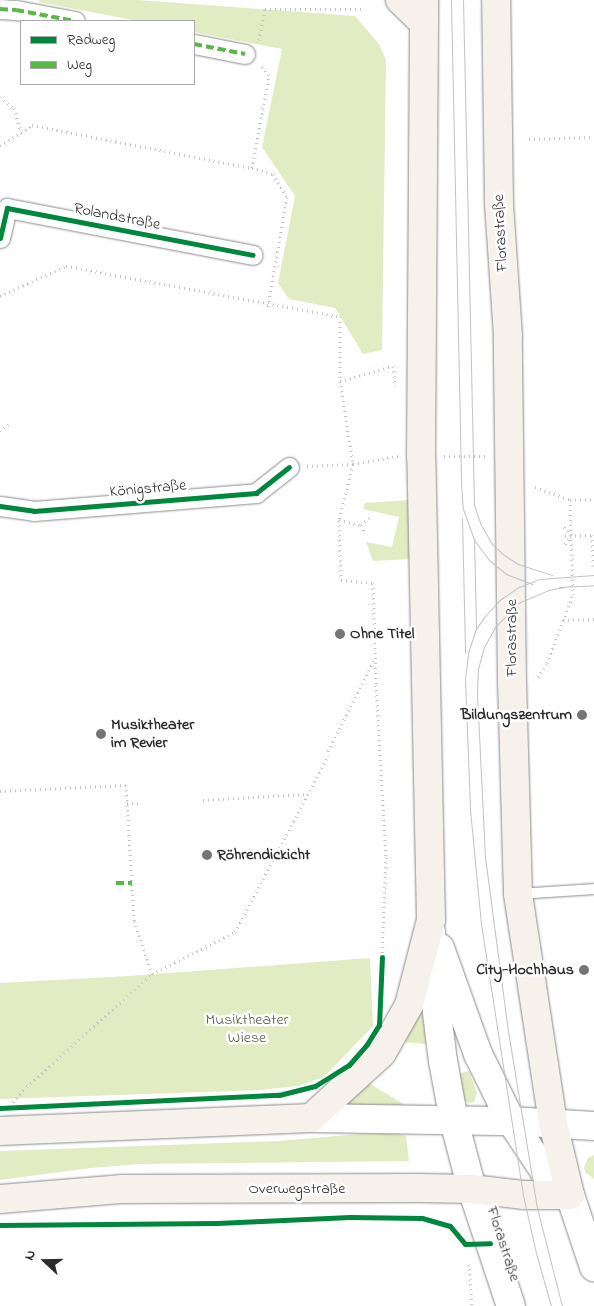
<!DOCTYPE html>
<html>
<head>
<meta charset="utf-8">
<style>
	body { margin:0 }
	#map { position:relative; width:594px; height:1306px; overflow:hidden; background:#fff; font-family:"Indie Flower",sans-serif }
	div>[style] { position:absolute }
	.green>* { inset:0; background:#e2ecc3 }
	.path>* { height:3px; margin-top:-1.5px; transform-origin:0; background:repeating-linear-gradient(90deg,#c2c2c2 0 1px,transparent 0 5px) }
	.roads { filter:drop-shadow(0 0 1px #8a8a8a) drop-shadow(0 0 1px #8a8a8a) }
	.lane>* { height:10px; margin:-5px; padding:0 5px; transform-origin:5px; border-radius:5px; background:#fff }
	.street>* { height:19px; margin:-9.5px; padding:0 9.5px; transform-origin:9.5px; border-radius:9.5px; background:#fff }
	.secondary>* { height:28px; margin:-14px; padding:0 14px; transform-origin:14px; border-radius:14px; background:#fff }
	.primary>* { height:28px; margin:-14px; padding:0 14px; transform-origin:14px; border-radius:14px; background:#f6f1eb }
	.tram>* { height:1px; margin:-0.5px; padding:0 0.5px; transform-origin:0.5px; border-radius:0.5px; background:#c2c2c2 }
	.quiet>* { height:4px; margin-top:-2px; transform-origin:0; background:repeating-linear-gradient(90deg,#58b947 0 8px,transparent 0 12px) }
	.cycleway>* { height:5px; margin:-2.5px; padding:0 2.5px; transform-origin:2.5px; border-radius:2.5px; background:#00873e }
	.dots>* { width:14px; height:14px; translate:-50% -50%; box-sizing:border-box; border:2px solid #fff; border-radius:50% }
	span { translate:-50% -50%; white-space:nowrap; text-align:center; line-height:1.15; -webkit-text-stroke:5px #fff; paint-order:stroke }
	.street-label { font-size:16px; color:#2b2b2b }
	.poi-label { font-size:16px; color:#2b2b2b; font-weight:700 }
	.left { translate:0 -50%; text-align:left }
	.right { translate:-100% -50%; text-align:right }
	.park-label { font-size:16px; color:#5b604a }
	.legend { position:absolute; left:20px; top:20px; width:175px; height:65px; box-sizing:border-box; background:#fff; border:1px solid #aaa; margin:0; padding:6px 9px; list-style:none; font-size:15px; color:#2b2b2b }
	.legend li { display:flex; align-items:center; gap:10px; height:25px }
	.legend b { width:25px; border:1px solid #aaa }
	.north { position:absolute; left:20px; top:1236px; width:50px; height:50px; -webkit-text-stroke:4px #fff; paint-order:stroke; rotate:291deg; font-size:14px; font-weight:700; line-height:20px; text-align:center; color:#2b2b2b }
	.north::after { content:''; display:block; margin:auto; width:18px; height:22px; background:#2b2b2b; clip-path:polygon(50% 0,100% 100%,50% 72%,0 100%) }
</style>
</head>
<body>
<div id="map">
	<div class="green">
		<div style="clip-path:polygon(39px 0,138px 0,355px 16px,379px 44px,386px 60px,382px 350px,363px 354px,335px 308px,289px 299px,278px 283px,295px 196px,262px 147px,282px 49px,194px 32px,194px 21px,138px 21px,39px 2px)"></div>
		<div style="clip-path:polygon(411px 500px,411px 559px,373px 561px,366px 542px,392px 547px,399px 517px,363px 509px,365px 503px)"></div>
		<div style="clip-path:polygon(370px 958px,373px 1026px,324px 1077px,298px 1086px,260px 1090px,0 1099px,0 983px,129px 976px)"></div>
		<div style="clip-path:polygon(420px 1001px,427px 1044px,398px 1042px)"></div>
		<div style="clip-path:polygon(469px 1071px,477px 1093px,474px 1102px,469px 1103px,465px 1101px,459px 1085px,458px 1074px)"></div>
		<div style="clip-path:polygon(367px 1082px,405px 1105px,337px 1105px)"></div>
		<div style="clip-path:polygon(393px 1133px,406px 1136px,409px 1161px,140px 1164px,91px 1168px,0 1180px,0 1151px,278px 1141px,360px 1134px)"></div>
		<div style="clip-path:polygon(594px 1155px,594px 1179px,585px 1172px,584px 1167px,588px 1158px)"></div>
	</div>
	<div class="path">
		<div style="left:259px;top:40px;width:32px;rotate:-79deg"></div>
		<div style="left:265px;top:9px;width:97px"></div>
		<div style="left:0;top:97px;width:18px;rotate:38deg"></div>
		<div style="left:14px;top:108px;width:25px;rotate:74deg"></div>
		<div style="left:529px;top:139px;width:65px;rotate:-1.8deg"></div>
		<div style="left:0;top:146px;width:38px;rotate:-33deg"></div>
		<div style="left:32px;top:125px;width:224px;rotate:11.1deg"></div>
		<div style="left:252px;top:168px;width:22px;rotate:16deg"></div>
		<div style="left:273px;top:174px;width:27px;rotate:59deg"></div>
		<div style="left:287px;top:197px;width:111px;rotate:99.9deg"></div>
		<div style="left:252px;top:168px;width:95px;rotate:-79.6deg"></div>
		<div style="left:269px;top:75px;width:13px;rotate:-129deg"></div>
		<div style="left:0;top:296px;width:72px;rotate:-24.4deg"></div>
		<div style="left:66px;top:266px;width:279px;rotate:10.5deg"></div>
		<div style="left:340px;top:317px;width:64px;rotate:90deg"></div>
		<div style="left:340px;top:381px;width:84px;rotate:81.1deg"></div>
		<div style="left:353px;top:464px;width:58px;rotate:104deg"></div>
		<div style="left:339px;top:520px;width:23px;rotate:13deg"></div>
		<div style="left:361px;top:525px;width:10px;rotate:66deg"></div>
		<div style="left:340px;top:381px;width:55px;rotate:-15.8deg"></div>
		<div style="left:393px;top:366px;width:20px;rotate:84deg"></div>
		<div style="left:0;top:431px;width:15px;rotate:-37deg"></div>
		<div style="left:444px;top:456px;width:42px"></div>
		<div style="left:307px;top:466px;width:46px;rotate:-2.5deg"></div>
		<div style="left:353px;top:464px;width:46px;rotate:-10.1deg"></div>
		<div style="left:535px;top:487px;width:37px;rotate:20deg"></div>
		<div style="left:339px;top:520px;width:60px;rotate:88.1deg"></div>
		<div style="left:341px;top:580px;width:32px;rotate:5deg"></div>
		<div style="left:373px;top:583px;width:102px;rotate:88.3deg"></div>
		<div style="left:376px;top:685px;width:172px;rotate:86.7deg"></div>
		<div style="left:386px;top:857px;width:100px;rotate:92.3deg"></div>
		<div style="left:361px;top:525px;width:11px;rotate:-41deg"></div>
		<div style="left:564px;top:527px;width:11px;rotate:49deg"></div>
		<div style="left:565px;top:536px;width:27px;rotate:-2deg"></div>
		<div style="left:592px;top:535px;width:33px;rotate:88deg"></div>
		<div style="left:565px;top:544px;width:10px;rotate:-53deg"></div>
		<div style="left:563px;top:620px;width:31px;rotate:-2deg"></div>
		<div style="left:538px;top:677px;width:17px;rotate:-57deg"></div>
		<div style="left:547px;top:663px;width:73px;rotate:-69.1deg"></div>
		<div style="left:573px;top:595px;width:95px;rotate:-91.8deg"></div>
		<div style="left:570px;top:500px;width:24px;rotate:-2deg"></div>
		<div style="left:0;top:791px;width:126px;rotate:-2.7deg"></div>
		<div style="left:126px;top:785px;width:136px;rotate:86.6deg"></div>
		<div style="left:134px;top:921px;width:56px;rotate:71.2deg"></div>
		<div style="left:203px;top:800px;width:105px;rotate:-3.3deg"></div>
		<div style="left:127px;top:803px;width:14px"></div>
		<div style="left:10px;top:1106px;width:21px;rotate:-51deg"></div>
		<div style="left:23px;top:1090px;width:173px;rotate:-42deg"></div>
		<div style="left:152px;top:974px;width:93px;rotate:-26.8deg"></div>
		<div style="left:235px;top:932px;width:199px;rotate:-62.1deg"></div>
		<div style="left:328px;top:756px;width:5px;rotate:-90deg"></div>
		<div style="left:328px;top:751px;width:104px;rotate:-63.2deg"></div>
		<div style="left:469px;top:1264px;width:42px;rotate:85.9deg"></div>
	</div>
	<div class="roads">
		<div class="lane">
			<div style="left:519px;top:894px;width:75px;rotate:-3.8deg"></div>
		</div>
		<div class="street">
			<div style="left:0;top:9px;width:16px;rotate:4deg"></div>
			<div style="left:16px;top:10px;width:60px;rotate:10.6deg"></div>
			<div style="left:194px;top:44px;width:52px;rotate:11.1deg"></div>
			<div style="left:0;top:238px;width:31px;rotate:-77deg"></div>
			<div style="left:7px;top:208px;width:250px;rotate:10.8deg"></div>
			<div style="left:0;top:506px;width:34px;rotate:8deg"></div>
			<div style="left:34px;top:511px;width:223px;rotate:-4.6deg"></div>
			<div style="left:256px;top:493px;width:42px;rotate:-38.2deg"></div>
		</div>
		<div class="secondary">
			<div style="left:431px;top:932px;width:49px;rotate:87.7deg"></div>
			<div style="left:433px;top:981px;width:81px;rotate:82.9deg"></div>
			<div style="left:443px;top:1061px;width:61px;rotate:79.6deg"></div>
			<div style="left:454px;top:1121px;width:70px;rotate:75.2deg"></div>
			<div style="left:472px;top:1189px;width:123px;rotate:71.6deg"></div>
			<div style="left:440px;top:948px;width:113px;rotate:70.3deg"></div>
			<div style="left:478px;top:1054px;width:75px;rotate:63.8deg"></div>
			<div style="left:511px;top:1121px;width:61px;rotate:56.3deg"></div>
			<div style="left:545px;top:1172px;width:34px;rotate:43deg"></div>
			<div style="left:570px;top:1195px;width:76px;rotate:71.6deg"></div>
			<div style="left:311px;top:1118px;width:200px;rotate:0.9deg"></div>
			<div style="left:511px;top:1121px;width:83px;rotate:3.4deg"></div>
		</div>
		<div class="primary">
			<div style="left:400px;top:0;width:33px;rotate:44deg"></div>
			<div style="left:0;top:1131px;width:311px;rotate:-2.4deg"></div>
			<div style="left:311px;top:1118px;width:96px;rotate:-42.5deg"></div>
			<div style="left:382px;top:1053px;width:55px;rotate:-60.6deg"></div>
			<div style="left:409px;top:1005px;width:88px;rotate:-75.5deg"></div>
			<div style="left:431px;top:920px;width:464px;rotate:-91.2deg"></div>
			<div style="left:421px;top:456px;width:456px;rotate:-89.6deg"></div>
			<div style="left:0;top:1199px;width:121px;rotate:-4.7deg"></div>
			<div style="left:121px;top:1189px;width:298px;rotate:-0.2deg"></div>
			<div style="left:419px;top:1188px;width:53px;rotate:1.1deg"></div>
			<div style="left:472px;top:1189px;width:51px;rotate:6.7deg"></div>
			<div style="left:523px;top:1195px;width:47px"></div>
			<div style="left:570px;top:1195px;width:74px;rotate:-103.3deg"></div>
			<div style="left:553px;top:1123px;width:232px;rotate:-98.7deg"></div>
			<div style="left:518px;top:894px;width:210px;rotate:-91.6deg"></div>
			<div style="left:512px;top:684px;width:348px;rotate:-90.7deg"></div>
			<div style="left:508px;top:336px;width:133px;rotate:-93.9deg"></div>
			<div style="left:499px;top:203px;width:203px;rotate:-90.8deg"></div>
		</div>
	</div>
	<div class="tram">
		<div style="left:451px;top:0;width:483px;rotate:88.8deg"></div>
		<div style="left:461px;top:483px;width:26px;rotate:86deg"></div>
		<div style="left:463px;top:509px;width:33px;rotate:70deg"></div>
		<div style="left:474px;top:540px;width:26px;rotate:53deg"></div>
		<div style="left:490px;top:561px;width:21px;rotate:39deg"></div>
		<div style="left:506px;top:574px;width:28px;rotate:21deg"></div>
		<div style="left:463px;top:0;width:505px;rotate:88.75deg"></div>
		<div style="left:474px;top:505px;width:21px;rotate:71deg"></div>
		<div style="left:481px;top:525px;width:22px;rotate:60deg"></div>
		<div style="left:492px;top:544px;width:16px;rotate:43deg"></div>
		<div style="left:504px;top:555px;width:17px;rotate:33deg"></div>
		<div style="left:518px;top:564px;width:36px;rotate:18deg"></div>
		<div style="left:462px;top:518px;width:135px;rotate:88.7deg"></div>
		<div style="left:474px;top:539px;width:90px;rotate:88.7deg"></div>
		<div style="left:559px;top:587px;width:35px;rotate:-3deg"></div>
		<div style="left:551px;top:1306px;width:55px;rotate:-105.8deg"></div>
		<div style="left:536px;top:1253px;width:59px;rotate:-102.6deg"></div>
		<div style="left:523px;top:1195px;width:274px;rotate:-98.8deg"></div>
		<div style="left:481px;top:924px;width:116px;rotate:-95.5deg"></div>
		<div style="left:470px;top:809px;width:130px;rotate:-92.2deg"></div>
		<div style="left:465px;top:679px;width:26px;rotate:-83deg"></div>
		<div style="left:468px;top:653px;width:25px;rotate:-72deg"></div>
		<div style="left:476px;top:629px;width:16px;rotate:-55deg"></div>
		<div style="left:485px;top:616px;width:23px;rotate:-47deg"></div>
		<div style="left:501px;top:599px;width:22px;rotate:-34deg"></div>
		<div style="left:519px;top:587px;width:22px;rotate:-21deg"></div>
		<div style="left:540px;top:579px;width:54px;rotate:-4.2deg"></div>
		<div style="left:562px;top:1306px;width:101px;rotate:-104.3deg"></div>
		<div style="left:537px;top:1208px;width:186px;rotate:-99.3deg"></div>
		<div style="left:507px;top:1024px;width:168px;rotate:-97.5deg"></div>
		<div style="left:485px;top:857px;width:163px;rotate:-92.8deg"></div>
		<div style="left:477px;top:694px;width:25px;rotate:-88deg"></div>
		<div style="left:478px;top:669px;width:23px;rotate:-75deg"></div>
		<div style="left:484px;top:647px;width:23px;rotate:-61deg"></div>
		<div style="left:495px;top:627px;width:33px;rotate:-46deg"></div>
		<div style="left:518px;top:603px;width:33px;rotate:-23deg"></div>
		<div style="left:548px;top:590px;width:17px;rotate:-10deg"></div>
	</div>
	<div class="quiet">
		<div style="left:0;top:9px;width:16px;rotate:4deg"></div>
		<div style="left:16px;top:10px;width:60px;rotate:10.6deg"></div>
		<div style="left:194px;top:44px;width:52px;rotate:11.1deg"></div>
		<div style="left:116px;top:883px;width:16px"></div>
	</div>
	<div class="cycleway">
		<div style="left:0;top:238px;width:31px;rotate:-77deg"></div>
		<div style="left:7px;top:208px;width:250px;rotate:10.8deg"></div>
		<div style="left:0;top:506px;width:34px;rotate:8deg"></div>
		<div style="left:34px;top:511px;width:223px;rotate:-4.6deg"></div>
		<div style="left:256px;top:493px;width:42px;rotate:-38.2deg"></div>
		<div style="left:0;top:1108px;width:279px;rotate:-2.7deg"></div>
		<div style="left:279px;top:1095px;width:37px;rotate:-14deg"></div>
		<div style="left:315px;top:1086px;width:40px;rotate:-32deg"></div>
		<div style="left:349px;top:1065px;width:28px;rotate:-49deg"></div>
		<div style="left:367px;top:1044px;width:22px;rotate:-58deg"></div>
		<div style="left:379px;top:1025px;width:68px;rotate:-87.5deg"></div>
		<div style="left:0;top:1225px;width:217px;rotate:-0.5deg"></div>
		<div style="left:217px;top:1223px;width:133px;rotate:-2.6deg"></div>
		<div style="left:350px;top:1217px;width:72px;rotate:0.8deg"></div>
		<div style="left:422px;top:1218px;width:29px;rotate:16deg"></div>
		<div style="left:450px;top:1226px;width:23px;rotate:50deg"></div>
		<div style="left:465px;top:1244px;width:25px;rotate:-2deg"></div>
	</div>
	<div class="dots">
		<div style="left:340px;top:634px;background:#757575"></div>
		<div style="left:582px;top:715px;background:#757575"></div>
		<div style="left:101px;top:734px;background:#757575"></div>
		<div style="left:207px;top:855px;background:#757575"></div>
		<div style="left:584px;top:970px;background:#757575"></div>
	</div>
	<div class="street-label">
		<span style="left:117px;top:217px;rotate:11deg">Rolandstraße</span>
		<span style="left:501px;top:233px;rotate:-93deg">Florastraße</span>
		<span style="left:148px;top:489px;rotate:-5deg">Königstraße</span>
		<span style="left:512px;top:638px;rotate:-90deg">Florastraße</span>
		<span style="left:297px;top:1189px">Overwegstraße</span>
		<span style="left:503px;top:1244px;rotate:72deg">Florastraße</span>
	</div>
	<div class="poi-label">
		<span class="left" style="left:350px;top:634px">Ohne Titel</span>
		<span class="right" style="left:572px;top:715px">Bildungszentrum</span>
		<span class="left" style="left:111px;top:734px">Musiktheater<br>im Revier</span>
		<span class="left" style="left:217px;top:855px">Röhrendickicht</span>
		<span class="right" style="left:574px;top:970px">City-Hochhaus</span>
	</div>
	<div class="park-label">
		<span style="left:247px;top:1029px">Musiktheater<br>Wiese</span>
	</div>
	<ul class="legend">
	<li><b style="height:6px;background:#00873e"></b>Radweg</li>
	<li><b style="height:6px;background:#58b947"></b>Weg</li>
	</ul>
	<div class="north">N</div>
</div>
</body>
</html>
